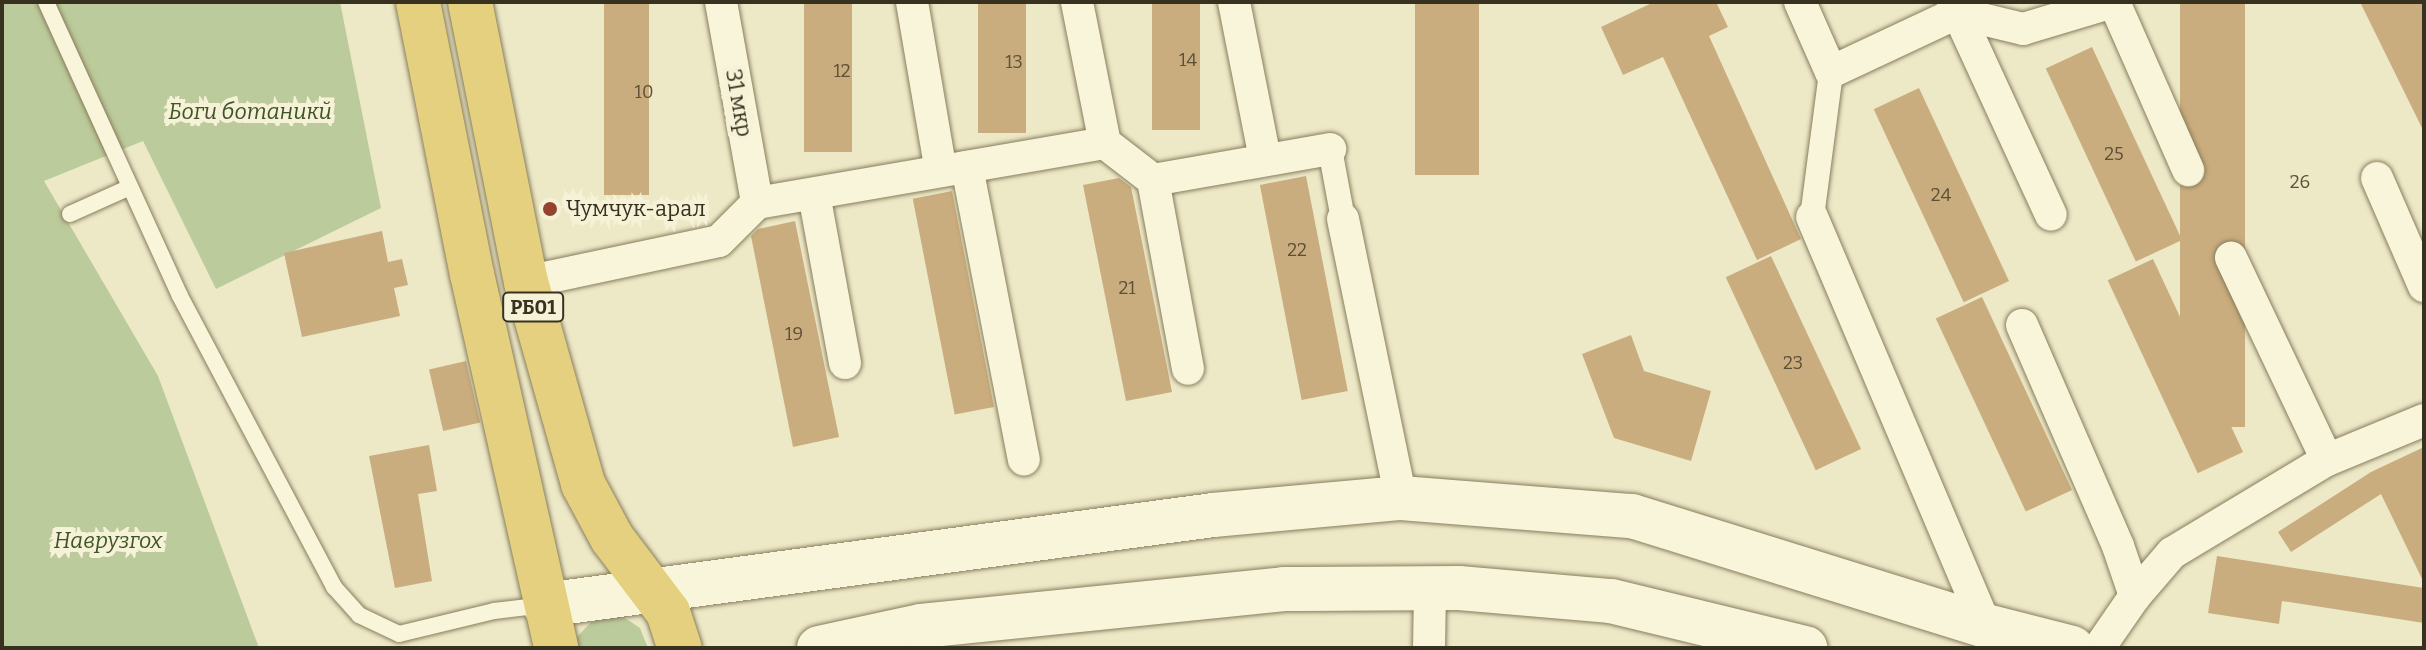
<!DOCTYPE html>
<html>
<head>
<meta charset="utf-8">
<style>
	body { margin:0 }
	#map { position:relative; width:2426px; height:650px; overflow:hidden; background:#ede9c7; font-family:Bitter,serif }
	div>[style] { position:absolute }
	.green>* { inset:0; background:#bccb9b }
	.building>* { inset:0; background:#caad7e; transform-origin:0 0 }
	.roads { filter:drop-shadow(0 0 2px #887d5d) drop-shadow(0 0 2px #887d5d) }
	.service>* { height:16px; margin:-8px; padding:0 8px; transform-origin:8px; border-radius:8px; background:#f8f5da }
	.pedestrian>* { height:24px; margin:-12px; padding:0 12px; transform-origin:12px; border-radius:12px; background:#f8f5da }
	.minor>* { height:32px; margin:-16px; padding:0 16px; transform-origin:16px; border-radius:16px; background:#f8f5da }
	.secondary>* { height:44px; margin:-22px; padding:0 22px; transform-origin:22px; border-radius:22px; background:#f8f5da }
	.trunk>* { height:44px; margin:-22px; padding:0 22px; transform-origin:22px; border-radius:22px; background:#e4d07e }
	.dots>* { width:22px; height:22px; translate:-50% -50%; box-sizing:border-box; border:4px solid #f5f2d7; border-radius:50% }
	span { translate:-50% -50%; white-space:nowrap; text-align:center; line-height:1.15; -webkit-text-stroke:8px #f5f2d7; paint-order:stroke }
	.number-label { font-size:18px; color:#5d5038 }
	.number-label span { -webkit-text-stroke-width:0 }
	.shield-label span { padding:2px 6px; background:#f5f2d7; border:2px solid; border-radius:6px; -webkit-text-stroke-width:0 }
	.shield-label { font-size:20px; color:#393120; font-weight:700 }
	.street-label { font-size:22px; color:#393120 }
	.park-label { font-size:22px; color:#405527; font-style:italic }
	.poi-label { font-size:22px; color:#393120 }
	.left { translate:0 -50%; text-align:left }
	.frame { position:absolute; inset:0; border:4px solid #393120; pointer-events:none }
</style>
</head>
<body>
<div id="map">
	<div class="green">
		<div style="clip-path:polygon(2px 2px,340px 2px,381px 208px,216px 289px,143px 141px,44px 181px,158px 376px,259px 648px,2px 648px)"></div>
		<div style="clip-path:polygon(619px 614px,640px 628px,648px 648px,575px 648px,577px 637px,594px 619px)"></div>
	</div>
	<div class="building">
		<div style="left:604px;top:2px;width:45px;height:193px"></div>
		<div style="left:804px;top:2px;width:48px;height:150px"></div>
		<div style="left:978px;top:2px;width:48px;height:131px"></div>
		<div style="left:1152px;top:2px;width:48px;height:128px"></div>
		<div style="left:1415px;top:2px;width:64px;height:173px"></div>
		<div style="clip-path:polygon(1654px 2px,1716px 2px,1728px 27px,1709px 36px,1801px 239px,1757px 260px,1663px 57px,1623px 75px,1601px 27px)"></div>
		<div style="left:2180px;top:2px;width:65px;height:425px"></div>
		<div style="clip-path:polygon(2360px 2px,2424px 2px,2424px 132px)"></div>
		<div style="left:2092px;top:47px;width:213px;height:51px;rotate:65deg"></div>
		<div style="left:1919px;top:88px;width:213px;height:50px;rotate:65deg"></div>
		<div style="left:1306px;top:176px;width:219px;height:47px;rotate:79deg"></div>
		<div style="clip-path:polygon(1119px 178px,1131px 187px,1172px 392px,1126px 401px,1083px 185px)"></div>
		<div style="left:952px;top:191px;width:220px;height:40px;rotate:79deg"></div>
		<div style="clip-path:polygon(795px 221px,839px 437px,793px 447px,751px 236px,758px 229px)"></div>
		<div style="clip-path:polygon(382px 231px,388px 262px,402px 259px,408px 285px,394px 288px,400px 316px,302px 337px,284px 253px)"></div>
		<div style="left:1771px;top:256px;width:213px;height:50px;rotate:65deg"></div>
		<div style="left:2153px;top:259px;width:213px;height:50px;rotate:65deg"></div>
		<div style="left:1982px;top:297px;width:213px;height:51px;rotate:65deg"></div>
		<div style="clip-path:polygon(1631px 335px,1644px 371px,1711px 391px,1691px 461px,1614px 438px,1582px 354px)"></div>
		<div style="left:466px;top:361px;width:63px;height:38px;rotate:77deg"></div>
		<div style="clip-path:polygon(429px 445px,437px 491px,418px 494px,432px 581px,395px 588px,369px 456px)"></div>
		<div style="clip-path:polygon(2424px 447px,2424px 583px,2381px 494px,2291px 552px,2278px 532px,2371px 472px)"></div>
		<div style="clip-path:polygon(2217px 556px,2424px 588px,2424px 623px,2282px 601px,2279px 624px,2208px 613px)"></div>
	</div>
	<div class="roads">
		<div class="service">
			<div style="left:46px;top:2px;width:323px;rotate:65.5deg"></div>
			<div style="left:180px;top:296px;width:329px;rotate:62.1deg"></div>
			<div style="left:334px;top:587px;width:38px;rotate:48deg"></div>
			<div style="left:359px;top:615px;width:44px;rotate:25.4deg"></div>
			<div style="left:399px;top:634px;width:98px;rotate:-13.6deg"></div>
			<div style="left:494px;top:611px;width:50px;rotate:-6.8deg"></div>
			<div style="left:70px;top:214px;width:66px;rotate:-24.2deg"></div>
		</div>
		<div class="pedestrian">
			<div style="left:1330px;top:149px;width:71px;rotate:79.5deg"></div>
			<div style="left:1812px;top:217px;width:146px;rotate:-82.5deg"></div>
		</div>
		<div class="minor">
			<div style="left:721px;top:2px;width:204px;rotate:79.8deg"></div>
			<div style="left:912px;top:2px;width:171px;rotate:80.3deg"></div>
			<div style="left:1077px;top:2px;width:144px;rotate:78.8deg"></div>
			<div style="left:1234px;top:2px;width:160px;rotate:78.8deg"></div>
			<div style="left:1800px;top:2px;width:77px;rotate:66.1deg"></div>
			<div style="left:1831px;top:72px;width:139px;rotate:-25.1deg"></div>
			<div style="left:1957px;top:13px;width:68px;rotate:13.6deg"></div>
			<div style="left:2023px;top:29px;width:94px;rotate:-16.7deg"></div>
			<div style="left:1953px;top:2px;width:234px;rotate:65.3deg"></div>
			<div style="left:2114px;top:2px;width:184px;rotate:66.2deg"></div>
			<div style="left:967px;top:167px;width:298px;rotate:79deg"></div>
			<div style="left:2377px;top:178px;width:118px;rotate:66.5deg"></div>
			<div style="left:1153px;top:180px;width:192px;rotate:79.5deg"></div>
			<div style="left:814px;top:194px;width:172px;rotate:79.6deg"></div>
			<div style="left:1812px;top:217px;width:444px;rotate:67deg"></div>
			<div style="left:1343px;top:219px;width:285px;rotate:78.3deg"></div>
			<div style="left:526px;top:282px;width:197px;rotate:-12deg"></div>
			<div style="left:719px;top:241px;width:54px;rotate:-45deg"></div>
			<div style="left:757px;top:203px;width:353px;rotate:-9.8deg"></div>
			<div style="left:1105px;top:143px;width:61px;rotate:37.6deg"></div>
			<div style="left:1153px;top:180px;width:180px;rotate:-9.9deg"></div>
			<div style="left:2022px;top:325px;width:241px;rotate:66.5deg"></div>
			<div style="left:2118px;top:546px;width:53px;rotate:71.2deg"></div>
			<div style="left:2327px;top:460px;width:105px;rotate:-22.4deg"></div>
			<div style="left:1429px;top:648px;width:60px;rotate:-89deg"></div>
			<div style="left:2099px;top:648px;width:63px;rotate:-55.3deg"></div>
			<div style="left:2135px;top:596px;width:57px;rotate:-49.3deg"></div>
			<div style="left:2172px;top:553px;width:181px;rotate:-31deg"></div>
			<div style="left:2327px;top:460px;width:224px;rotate:-115.4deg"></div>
		</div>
		<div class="secondary">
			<div style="left:545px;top:605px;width:674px;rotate:-7.67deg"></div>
			<div style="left:1213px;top:515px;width:189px;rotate:-5.2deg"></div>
			<div style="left:1401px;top:498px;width:232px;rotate:4.5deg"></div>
			<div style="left:1632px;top:516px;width:371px;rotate:17.3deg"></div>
			<div style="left:1986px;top:626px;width:89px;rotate:14.3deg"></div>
			<div style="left:819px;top:648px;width:104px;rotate:-12.2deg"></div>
			<div style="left:921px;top:626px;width:365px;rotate:-5.8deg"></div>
			<div style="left:1284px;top:589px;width:175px;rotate:-0.3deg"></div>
			<div style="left:1459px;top:588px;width:153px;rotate:4.9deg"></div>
			<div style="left:1611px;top:601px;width:200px;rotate:13.6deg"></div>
		</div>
		<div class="trunk">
			<div style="left:418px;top:2px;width:277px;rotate:78.8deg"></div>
			<div style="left:472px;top:274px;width:383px;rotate:77.3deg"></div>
			<div style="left:470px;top:2px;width:286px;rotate:78.7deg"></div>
			<div style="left:526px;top:282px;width:210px;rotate:74.2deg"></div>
			<div style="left:583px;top:484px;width:61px;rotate:61.8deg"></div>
			<div style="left:612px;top:538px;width:93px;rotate:52.9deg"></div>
			<div style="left:668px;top:612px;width:38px;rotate:72deg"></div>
		</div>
	</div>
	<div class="dots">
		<div style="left:550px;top:209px;background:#95422f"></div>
	</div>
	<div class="number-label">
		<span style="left:1188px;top:60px">14</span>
		<span style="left:1014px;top:62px">13</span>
		<span style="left:842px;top:71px">12</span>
		<span style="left:644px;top:92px">10</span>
		<span style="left:2114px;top:154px">25</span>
		<span style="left:2300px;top:182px">26</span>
		<span style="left:1941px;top:195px">24</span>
		<span style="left:1297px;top:250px">22</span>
		<span style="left:1127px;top:288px">21</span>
		<span style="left:794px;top:334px">19</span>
		<span style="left:1793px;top:363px">23</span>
	</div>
	<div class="shield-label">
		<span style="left:533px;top:307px">РБ01</span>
	</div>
	<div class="street-label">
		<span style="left:739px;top:103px;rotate:80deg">31 мкр</span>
	</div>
	<div class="park-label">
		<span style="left:250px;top:112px">Боги ботаникй</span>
		<span style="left:108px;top:541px">Наврузгох</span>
	</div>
	<div class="poi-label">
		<span class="left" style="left:566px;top:209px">Чумчук-арал</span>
	</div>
	<div class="frame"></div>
</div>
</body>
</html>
